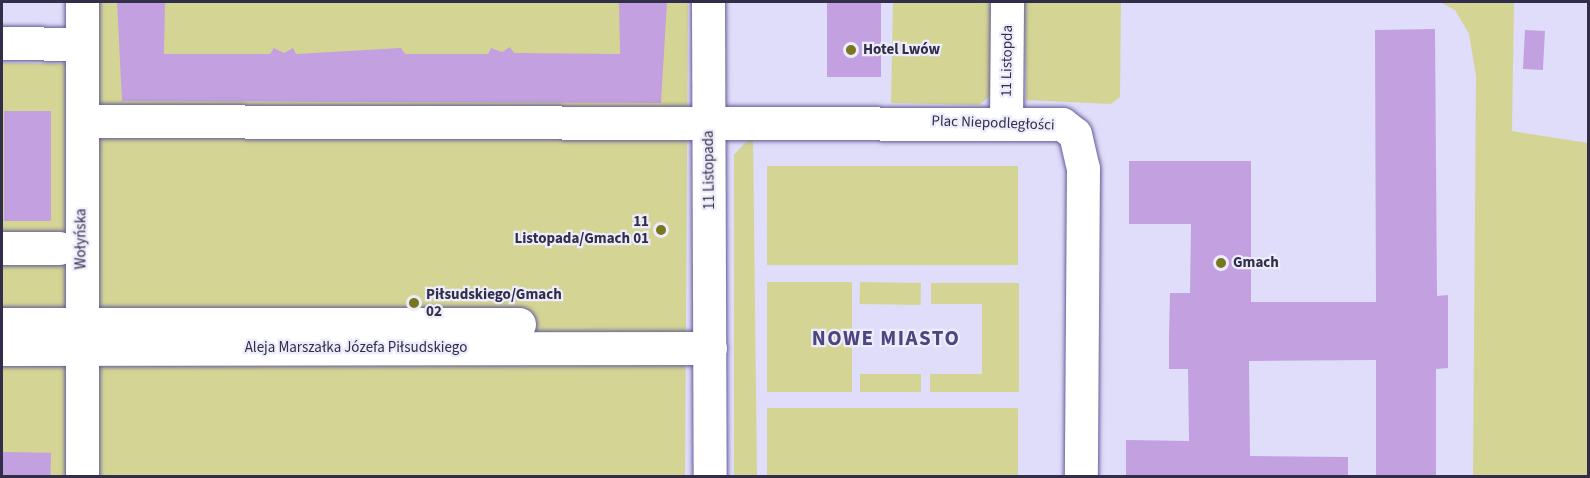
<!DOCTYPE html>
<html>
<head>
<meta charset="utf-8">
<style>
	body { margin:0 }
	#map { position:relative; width:1590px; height:478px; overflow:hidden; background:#dfddf9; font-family:"Source Sans 3",sans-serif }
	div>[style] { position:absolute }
	.green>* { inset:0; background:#d4d594; transform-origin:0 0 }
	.building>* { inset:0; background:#c3a0e0; transform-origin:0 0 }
	.roads { filter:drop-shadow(0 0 2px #655c9a) drop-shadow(0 0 2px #655c9a) }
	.minor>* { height:33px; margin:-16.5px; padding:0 16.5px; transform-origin:16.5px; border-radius:16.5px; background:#fff }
	.dots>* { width:16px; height:16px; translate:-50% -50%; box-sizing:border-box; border:3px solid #edecfa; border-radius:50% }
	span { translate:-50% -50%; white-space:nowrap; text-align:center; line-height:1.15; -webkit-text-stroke:4.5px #edecfa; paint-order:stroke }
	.poi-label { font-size:15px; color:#322e4a; font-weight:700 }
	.left { translate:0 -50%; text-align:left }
	.right { translate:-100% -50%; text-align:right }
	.street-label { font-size:15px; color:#322e4a }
	.district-label { font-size:21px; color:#4e4480; font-weight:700; letter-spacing:1.5px }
	.frame { position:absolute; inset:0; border:3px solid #322e4a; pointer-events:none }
</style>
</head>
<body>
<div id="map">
	<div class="green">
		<div style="clip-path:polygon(84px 2px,688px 2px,685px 476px,2px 476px,2px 63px,82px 64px)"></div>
		<div style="clip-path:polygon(893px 2px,990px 2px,995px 92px,979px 105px,891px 103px)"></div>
		<div style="clip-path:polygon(1024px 2px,1121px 2px,1120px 97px,1111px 104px,1026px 100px)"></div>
		<div style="clip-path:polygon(1439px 2px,1514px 2px,1512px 131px,1588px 143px,1588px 476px,1473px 476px,1476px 76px,1469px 34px,1455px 10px)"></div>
		<div style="clip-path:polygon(753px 134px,757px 476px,734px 476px,734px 155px)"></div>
		<div style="left:767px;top:166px;width:251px;height:99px"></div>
		<div style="left:767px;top:282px;width:85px;height:110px"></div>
		<div style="left:860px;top:282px;width:61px;height:22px;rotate:1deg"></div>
		<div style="clip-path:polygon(931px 283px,1019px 283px,1019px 392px,930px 392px,930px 374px,982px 374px,982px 304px,931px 304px)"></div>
		<div style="left:860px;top:374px;width:61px;height:18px"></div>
		<div style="left:767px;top:408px;width:251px;height:68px"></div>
	</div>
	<div class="building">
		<div style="clip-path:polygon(117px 2px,165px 2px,164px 54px,270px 54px,274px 48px,284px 53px,293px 48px,296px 54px,401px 48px,405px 54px,488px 54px,491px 48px,502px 52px,510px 47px,514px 53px,620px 54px,619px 2px,667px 2px,661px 103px,122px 101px)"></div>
		<div style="left:827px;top:2px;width:54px;height:75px"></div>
		<div style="clip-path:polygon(1435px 29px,1437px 296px,1448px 295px,1448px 368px,1436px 369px,1436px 477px,1376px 477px,1376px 360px,1249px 361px,1250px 456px,1348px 457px,1348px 477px,1126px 477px,1126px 440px,1189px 441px,1188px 369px,1169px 369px,1169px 337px,1170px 293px,1190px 293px,1191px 224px,1129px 224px,1129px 161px,1251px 161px,1251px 302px,1376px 302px,1375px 30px)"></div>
		<div style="left:1525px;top:30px;width:20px;height:39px;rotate:3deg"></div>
		<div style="left:4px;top:111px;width:47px;height:110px"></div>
		<div style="left:2px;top:452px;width:49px;height:25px;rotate:1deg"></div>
	</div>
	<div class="roads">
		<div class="minor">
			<div style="left:708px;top:2px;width:474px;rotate:89.8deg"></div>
			<div style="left:2px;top:43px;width:80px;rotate:0.7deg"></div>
			<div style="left:82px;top:121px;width:980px;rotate:0.18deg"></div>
			<div style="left:1062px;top:124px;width:16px;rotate:38deg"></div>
			<div style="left:1075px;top:134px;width:35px;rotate:77deg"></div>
			<div style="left:1083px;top:168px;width:308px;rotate:90.4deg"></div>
			<div style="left:1006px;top:121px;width:119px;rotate:-89.5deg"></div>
			<div style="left:2px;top:248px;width:57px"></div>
			<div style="left:2px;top:324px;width:517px"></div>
			<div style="left:2px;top:349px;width:708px;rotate:-0.08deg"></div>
			<div style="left:82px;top:476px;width:474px;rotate:-90deg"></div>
		</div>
	</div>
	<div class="dots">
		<div style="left:851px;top:50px;background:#78771e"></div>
		<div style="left:661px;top:230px;background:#78771e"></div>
		<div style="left:1221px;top:263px;background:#78771e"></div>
		<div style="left:414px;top:303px;background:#78771e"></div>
	</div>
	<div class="poi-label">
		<span class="left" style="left:863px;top:50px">Hotel Lwów</span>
		<span class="right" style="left:649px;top:230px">11<br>Listopada/Gmach 01</span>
		<span class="left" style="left:1233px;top:263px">Gmach</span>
		<span class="left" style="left:426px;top:303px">Piłsudskiego/Gmach<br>02</span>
	</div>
	<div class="street-label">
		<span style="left:1007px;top:61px;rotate:-89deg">11 Listopda</span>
		<span style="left:993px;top:123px;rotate:2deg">Plac Niepodległości</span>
		<span style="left:709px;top:170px;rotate:-91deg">11 Listopada</span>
		<span style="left:81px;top:239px;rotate:-90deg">Wołyńska</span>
		<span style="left:356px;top:348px">Aleja Marszałka Józefa Piłsudskiego</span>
	</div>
	<div class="district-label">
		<span style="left:886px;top:338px">NOWE MIASTO</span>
	</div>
	<div class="frame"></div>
</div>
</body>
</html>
